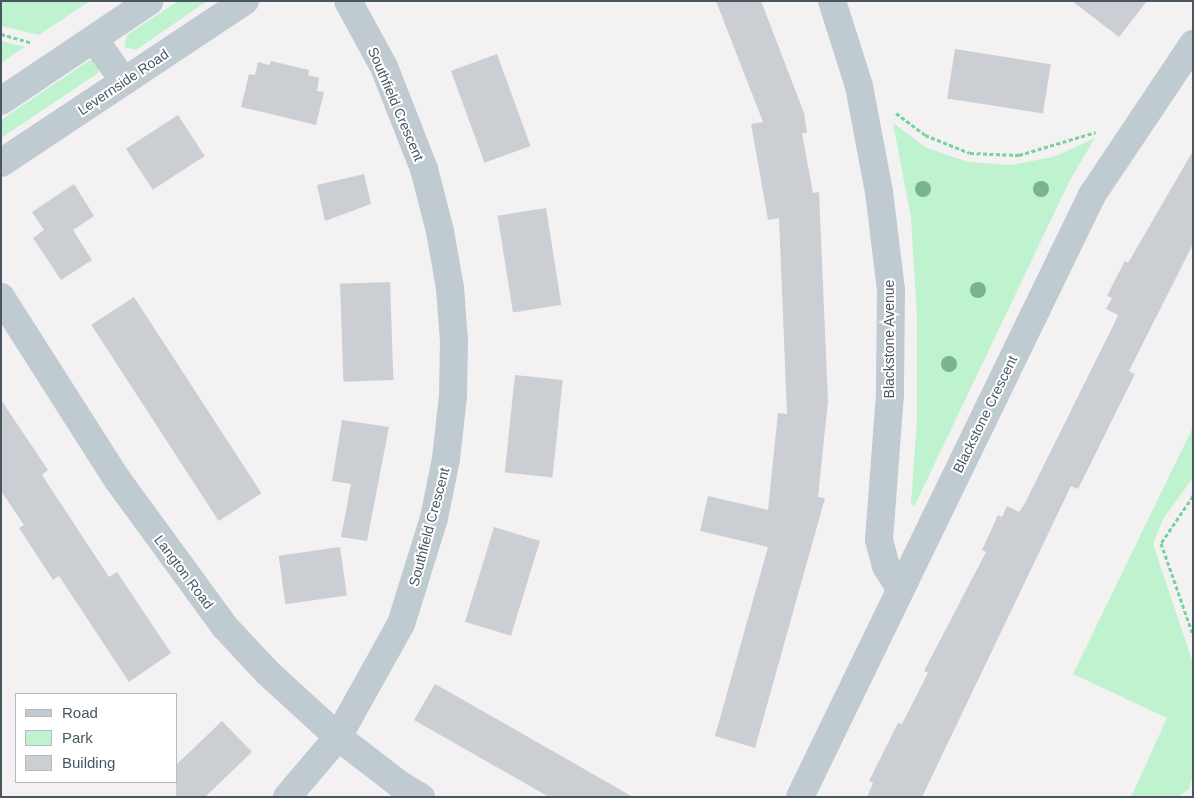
<!DOCTYPE html>
<html>
<head>
<meta charset="utf-8">
<style>
	body { margin:0 }
	#map { position:relative; width:1194px; height:798px; overflow:hidden; background:#f4f1f2; font-family:Helvetica,sans-serif }
	div>[style] { position:absolute }
	.green>* { inset:0; background:#bff3cf }
	.building>* { inset:0; background:#cbcfd4; transform-origin:0 0 }
	.path>* { height:3px; margin-top:-1.5px; transform-origin:0; background:repeating-linear-gradient(90deg,#74d39e 0 4px,transparent 0 6.5px) }
	.minor>* { height:28px; margin:-14px; padding:0 14px; transform-origin:14px; border-radius:14px; background:#bfcad1 }
	.tertiary>* { height:28px; margin:-14px; padding:0 14px; transform-origin:14px; border-radius:14px; background:#bfcad1 }
	.trees>* { width:16px; height:16px; margin:-8px; border-radius:50%; background:#78b491 }
	span { translate:-50% -50%; white-space:nowrap; text-align:center; line-height:1.15; -webkit-text-stroke:4px #fff; paint-order:stroke }
	.street-label { font-size:14px; color:#485660 }
	.frame { position:absolute; inset:0; border:2px solid #485660; pointer-events:none }
	.legend { position:absolute; left:15px; top:693px; width:162px; height:90px; box-sizing:border-box; background:#fff; border:1px solid #b6bbbf; margin:0; padding:6px 9px; list-style:none; font-size:15px; color:#485660 }
	.legend li { display:flex; align-items:center; gap:10px; height:25px }
	.legend b { width:25px; border:1px solid #b6bbbf }
</style>
</head>
<body>
<div id="map">
	<div class="green">
		<div style="clip-path:polygon(1px 1px,90px 1px,39px 35px,1px 26px)"></div>
		<div style="clip-path:polygon(178px 1px,207px 1px,136px 50px,124px 47px,127px 35px)"></div>
		<div style="clip-path:polygon(1px 41px,25px 47px,1px 63px)"></div>
		<div style="clip-path:polygon(90px 60px,95px 60px,100px 69px,98px 73px,1px 138px,1px 120px)"></div>
		<div style="clip-path:polygon(893px 123px,927px 148px,968px 162px,1011px 165px,1053px 157px,1095px 138px,1069px 182px,914px 507px,911px 503px,917px 421px,917px 317px,911px 218px)"></div>
		<div style="clip-path:polygon(1193px 427px,1193px 478px,1163px 519px,1153px 544px,1193px 663px,1193px 775px,1189px 789px,1178px 797px,1131px 797px,1167px 718px,1073px 674px)"></div>
	</div>
	<div class="building">
		<div style="clip-path:polygon(716px 1px,761px 1px,804px 113px,807px 133px,802px 133px,813px 193px,819px 192px,828px 401px,818px 497px,825px 498px,755px 748px,715px 736px,768px 547px,700px 531px,708px 496px,768px 510px,778px 413px,787px 414px,779px 218px,768px 220px,751px 124px,763px 122px)"></div>
		<div style="clip-path:polygon(1072px 1px,1147px 1px,1119px 37px)"></div>
		<div style="left:955px;top:49px;width:97px;height:50px;rotate:9deg"></div>
		<div style="left:497px;top:54px;width:98px;height:49px;rotate:70deg"></div>
		<div style="clip-path:polygon(271px 61px,309px 70px,308px 75px,319px 78px,317px 91px,324px 92px,316px 125px,241px 107px,249px 74px,255px 75px,258px 62px,270px 65px)"></div>
		<div style="left:178px;top:115px;width:49px;height:62px;rotate:57deg"></div>
		<div style="clip-path:polygon(1193px 151px,1193px 244px,1129px 371px,1135px 374px,1078px 489px,1071px 486px,922px 797px,867px 797px,873px 783px,869px 781px,898px 723px,902px 724px,928px 673px,924px 671px,986px 552px,982px 550px,998px 515px,1002px 517px,1007px 506px,1019px 512px,1024px 505px,1115px 322px,1118px 315px,1106px 309px,1112px 298px,1107px 296px,1116px 278px,1125px 261px,1128px 263px)"></div>
		<div style="clip-path:polygon(364px 174px,371px 204px,325px 221px,317px 185px)"></div>
		<div style="clip-path:polygon(74px 184px,94px 216px,73px 230px,92px 260px,61px 280px,33px 238px,44px 230px,32px 212px)"></div>
		<div style="left:546px;top:208px;width:98px;height:49px;rotate:81deg"></div>
		<div style="left:390px;top:282px;width:98px;height:50px;rotate:88deg"></div>
		<div style="left:134px;top:297px;width:234px;height:51px;rotate:57deg"></div>
		<div style="left:515px;top:375px;width:48px;height:98px;rotate:6deg"></div>
		<div style="clip-path:polygon(1px 400px,48px 470px,42px 475px,109px 577px,117px 572px,171px 653px,129px 682px,59px 576px,53px 580px,19px 528px,24px 525px,1px 491px)"></div>
		<div style="clip-path:polygon(342px 420px,389px 427px,367px 541px,341px 537px,351px 484px,332px 481px)"></div>
		<div style="left:494px;top:527px;width:48px;height:99px;rotate:17deg"></div>
		<div style="left:340px;top:547px;width:49px;height:62px;rotate:82deg"></div>
		<div style="clip-path:polygon(435px 684px,502px 722px,633px 797px,549px 797px,414px 720px)"></div>
		<div style="clip-path:polygon(222px 721px,252px 752px,205px 797px,176px 797px,176px 765px)"></div>
	</div>
	<div class="path">
		<div style="left:1px;top:34px;width:32px;rotate:16deg"></div>
		<div style="left:896px;top:113px;width:36px;rotate:37deg"></div>
		<div style="left:925px;top:135px;width:48px;rotate:21.8deg"></div>
		<div style="left:970px;top:153px;width:49px;rotate:2.3deg"></div>
		<div style="left:1019px;top:155px;width:80px;rotate:-16.6deg"></div>
		<div style="left:1193px;top:496px;width:57px;rotate:124.2deg"></div>
		<div style="left:1161px;top:543px;width:97px;rotate:70.8deg"></div>
		<div style="left:1192px;top:797px;width:1px;rotate:-45deg"></div>
	</div>
	<div class="minor">
		<div style="left:832px;top:1px;width:89px;rotate:72.4deg"></div>
		<div style="left:859px;top:86px;width:108px;rotate:79.3deg"></div>
		<div style="left:879px;top:192px;width:99px;rotate:83deg"></div>
		<div style="left:891px;top:290px;width:104px;rotate:90.6deg"></div>
		<div style="left:890px;top:394px;width:146px;rotate:94.3deg"></div>
		<div style="left:879px;top:540px;width:27px;rotate:75deg"></div>
		<div style="left:886px;top:566px;width:26px;rotate:58deg"></div>
		<div style="left:1px;top:297px;width:216px;rotate:57.5deg"></div>
		<div style="left:117px;top:479px;width:183px;rotate:53.9deg"></div>
		<div style="left:225px;top:627px;width:62px;rotate:47deg"></div>
		<div style="left:267px;top:672px;width:96px;rotate:42.5deg"></div>
		<div style="left:338px;top:737px;width:77px;rotate:37.6deg"></div>
		<div style="left:399px;top:784px;width:26px;rotate:31deg"></div>
		<div style="left:287px;top:797px;width:79px;rotate:-49.6deg"></div>
		<div style="left:338px;top:737px;width:129px;rotate:-60.9deg"></div>
		<div style="left:401px;top:624px;width:111px;rotate:-72.7deg"></div>
		<div style="left:434px;top:518px;width:60px;rotate:-78.5deg"></div>
		<div style="left:446px;top:459px;width:63px;rotate:-83.7deg"></div>
		<div style="left:453px;top:396px;width:55px;rotate:-89deg"></div>
		<div style="left:454px;top:341px;width:53px;rotate:-94.3deg"></div>
		<div style="left:450px;top:288px;width:58px;rotate:-100deg"></div>
		<div style="left:440px;top:231px;width:64px;rotate:-104.5deg"></div>
		<div style="left:424px;top:169px;width:110px;rotate:-111.4deg"></div>
		<div style="left:384px;top:67px;width:75px;rotate:-118.6deg"></div>
		<div style="left:800px;top:797px;width:669px;rotate:-64.12deg"></div>
		<div style="left:1092px;top:195px;width:182px;rotate:-56.2deg"></div>
	</div>
	<div class="tertiary">
		<div style="left:94px;top:39px;width:52px;rotate:54.5deg"></div>
		<div style="left:1px;top:101px;width:179px;rotate:-33.9deg"></div>
		<div style="left:1px;top:163px;width:293px;rotate:-33.6deg"></div>
	</div>
	<div class="trees">
		<div style="left:923px;top:189px"></div>
		<div style="left:1041px;top:189px"></div>
		<div style="left:978px;top:290px"></div>
		<div style="left:949px;top:364px"></div>
	</div>
	<div class="street-label">
		<span style="left:123px;top:82px;rotate:-34deg">Levernside Road</span>
		<span style="left:396px;top:104px;rotate:67deg">Southfield Crescent</span>
		<span style="left:889px;top:339px;rotate:-90deg">Blackstone Avenue</span>
		<span style="left:985px;top:414px;rotate:-64deg">Blackstone Crescent</span>
		<span style="left:429px;top:527px;rotate:-75deg">Southfield Crescent</span>
		<span style="left:184px;top:572px;rotate:53deg">Langton Road</span>
	</div>
	<div class="frame"></div>
	<ul class="legend">
	<li><b style="height:6px;background:#bfcad1"></b>Road</li>
	<li><b style="height:14px;background:#bff3cf"></b>Park</li>
	<li><b style="height:14px;background:#cbcfd4"></b>Building</li>
	</ul>
</div>
</body>
</html>
